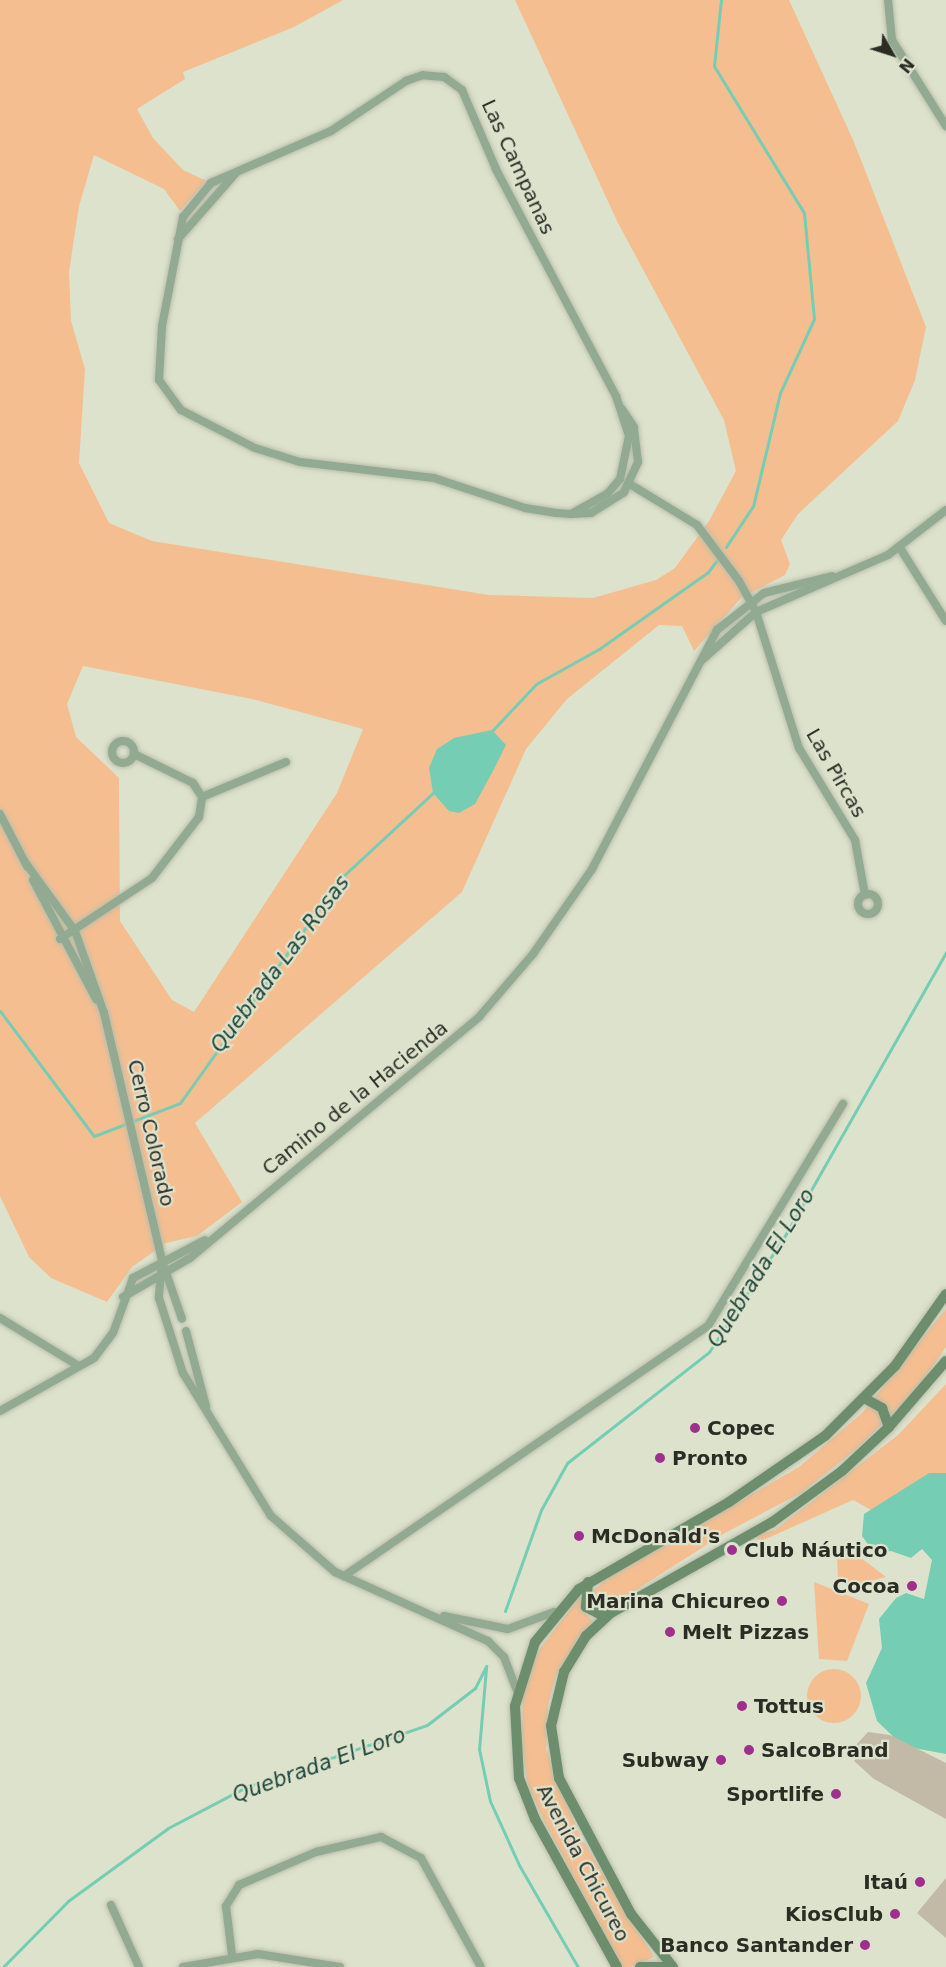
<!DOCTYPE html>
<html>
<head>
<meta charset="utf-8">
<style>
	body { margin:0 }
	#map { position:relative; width:946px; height:1967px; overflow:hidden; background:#dde2cc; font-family:"DejaVu Sans",sans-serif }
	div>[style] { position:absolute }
	.green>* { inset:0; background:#f5be91 }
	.round { border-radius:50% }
	.water>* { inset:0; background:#75cdb4 }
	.stream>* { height:3px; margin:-1.5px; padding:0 1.5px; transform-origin:1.5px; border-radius:1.5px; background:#75cdb4 }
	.building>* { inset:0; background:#c2baa6 }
	.roads { filter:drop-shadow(0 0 2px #b9beab) drop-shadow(0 0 2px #b9beab) }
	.minor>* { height:8px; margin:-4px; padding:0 4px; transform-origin:4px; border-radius:4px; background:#92a992 }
	.minor>.ring { margin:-4px; padding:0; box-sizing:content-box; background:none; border:8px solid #92a992; border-radius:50% }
	.secondary>* { height:10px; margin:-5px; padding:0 5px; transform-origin:5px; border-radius:5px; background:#6c8e6d }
	.dots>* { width:16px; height:16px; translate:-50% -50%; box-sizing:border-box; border:3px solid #dde2cc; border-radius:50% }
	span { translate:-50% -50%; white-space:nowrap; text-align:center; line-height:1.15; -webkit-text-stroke:4.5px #dde2cc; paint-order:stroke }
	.street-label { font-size:20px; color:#2b2d25 }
	.poi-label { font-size:20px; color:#2b2d25; font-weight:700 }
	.left { translate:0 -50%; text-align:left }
	.right { translate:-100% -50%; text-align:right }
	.water-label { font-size:21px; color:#1f473c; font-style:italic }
	.north { position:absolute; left:862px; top:24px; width:60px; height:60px; -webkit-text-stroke:4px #dde2cc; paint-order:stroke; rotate:129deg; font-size:16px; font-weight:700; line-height:24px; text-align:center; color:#2b2d25 }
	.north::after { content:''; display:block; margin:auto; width:21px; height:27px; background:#2b2d25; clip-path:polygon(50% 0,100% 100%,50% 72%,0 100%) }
</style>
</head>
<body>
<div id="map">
	<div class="green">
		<div style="clip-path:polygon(evenodd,0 0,343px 0,294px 27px,183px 72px,185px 79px,137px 109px,153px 138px,183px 170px,207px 181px,180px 211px,164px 189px,94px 155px,79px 206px,69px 272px,71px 321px,85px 369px,79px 463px,109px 523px,152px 541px,489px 595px,593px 598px,656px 580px,675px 568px,709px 521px,736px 471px,724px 420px,618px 223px,515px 0,789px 0,854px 142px,926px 327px,915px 380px,898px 421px,798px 514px,781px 540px,790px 564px,785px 575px,741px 598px,694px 651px,682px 626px,659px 625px,567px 699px,526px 749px,462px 892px,195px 1123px,242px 1202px,197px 1236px,166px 1243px,132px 1267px,107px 1302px,51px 1278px,29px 1257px,0 1196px,0 0,83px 666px,252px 699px,363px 729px,337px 793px,194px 1012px,172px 1000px,120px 921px,119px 778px,76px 737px,67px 704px,83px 666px)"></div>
		<div style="clip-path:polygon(946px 1309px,946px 1347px,915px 1392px,859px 1447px,801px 1493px,725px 1533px,608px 1608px,591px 1604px,591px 1593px,610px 1576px,799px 1467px,862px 1413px)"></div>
		<div style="clip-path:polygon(946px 1384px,946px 1473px,929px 1473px,873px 1511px,853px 1500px,759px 1542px,756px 1535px,775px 1530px,898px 1435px)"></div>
		<div style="clip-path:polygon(856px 1554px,886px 1577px,856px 1585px,838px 1578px,837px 1557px)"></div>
		<div style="clip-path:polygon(814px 1582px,869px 1604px,847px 1661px,819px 1659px)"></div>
		<div style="clip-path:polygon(580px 1596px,583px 1611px,593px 1621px,556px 1675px,548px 1704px,546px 1749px,579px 1834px,654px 1957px,631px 1967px,622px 1967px,545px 1823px,528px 1786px,522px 1745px,523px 1692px,537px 1653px)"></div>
		<div class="round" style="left:807px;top:1669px;width:54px;height:54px"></div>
	</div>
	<div class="water">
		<div style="clip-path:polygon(492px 730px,506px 745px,493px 771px,475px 804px,459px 813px,449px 811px,433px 793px,429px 768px,437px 749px,454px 738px)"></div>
		<div style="clip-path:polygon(929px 1473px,946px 1473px,946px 1754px,903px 1746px,877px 1721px,866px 1683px,882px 1648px,879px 1619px,896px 1598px,906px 1593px,924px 1599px,932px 1560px,922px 1549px,911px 1558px,891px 1551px,875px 1554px,862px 1536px,864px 1514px)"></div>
	</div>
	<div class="stream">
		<div style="left:721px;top:0;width:66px;rotate:96.1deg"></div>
		<div style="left:714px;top:66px;width:172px;rotate:58.5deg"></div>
		<div style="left:804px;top:213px;width:106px;rotate:84.6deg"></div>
		<div style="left:814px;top:319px;width:81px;rotate:114.7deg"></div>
		<div style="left:780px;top:393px;width:116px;rotate:103.4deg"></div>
		<div style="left:753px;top:506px;width:49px;rotate:123.4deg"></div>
		<div style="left:490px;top:733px;width:67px;rotate:-46.8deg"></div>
		<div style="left:536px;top:684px;width:72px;rotate:-29.1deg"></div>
		<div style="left:599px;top:649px;width:133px;rotate:-35.2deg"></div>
		<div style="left:708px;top:572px;width:15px;rotate:-53deg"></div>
		<div style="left:0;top:1011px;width:156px;rotate:53.1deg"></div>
		<div style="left:94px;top:1136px;width:92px;rotate:-21deg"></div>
		<div style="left:180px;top:1103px;width:277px;rotate:-54.4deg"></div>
		<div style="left:341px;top:878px;width:129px;rotate:-42.8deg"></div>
		<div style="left:505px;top:1611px;width:107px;rotate:-70.4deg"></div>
		<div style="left:541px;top:1510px;width:54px;rotate:-61deg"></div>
		<div style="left:567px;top:1463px;width:180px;rotate:-38deg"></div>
		<div style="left:709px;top:1352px;width:141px;rotate:-56.9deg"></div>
		<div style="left:786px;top:1234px;width:324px;rotate:-60.4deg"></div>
		<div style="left:486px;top:1668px;width:81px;rotate:94.9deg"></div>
		<div style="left:479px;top:1749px;width:53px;rotate:78.1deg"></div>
		<div style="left:490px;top:1801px;width:70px;rotate:65.6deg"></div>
		<div style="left:519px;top:1865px;width:118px;rotate:60deg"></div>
		<div style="left:3px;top:1967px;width:93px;rotate:-45.4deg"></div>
		<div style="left:68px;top:1901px;width:124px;rotate:-36.1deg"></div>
		<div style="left:168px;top:1828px;width:88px;rotate:-27.7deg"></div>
		<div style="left:246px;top:1787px;width:191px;rotate:-18.9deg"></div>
		<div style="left:427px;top:1725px;width:61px;rotate:-37.6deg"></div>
		<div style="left:475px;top:1688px;width:25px;rotate:-63deg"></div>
	</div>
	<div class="building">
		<div style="clip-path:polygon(868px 1732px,890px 1735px,946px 1763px,946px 1819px,874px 1779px,854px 1761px,861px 1752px,855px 1746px)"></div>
		<div style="clip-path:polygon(946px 1878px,946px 1938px,917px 1913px)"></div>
	</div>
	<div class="roads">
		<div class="minor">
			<div style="left:888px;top:0;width:40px;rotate:84.3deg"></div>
			<div style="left:892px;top:40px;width:102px;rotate:57.9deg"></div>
			<div style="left:178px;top:239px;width:86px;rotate:-48.8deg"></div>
			<div style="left:628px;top:483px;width:81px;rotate:31.3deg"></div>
			<div style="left:697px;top:525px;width:70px;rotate:53.1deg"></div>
			<div style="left:739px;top:581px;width:35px;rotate:61deg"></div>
			<div style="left:756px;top:612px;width:143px;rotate:72.5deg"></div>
			<div style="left:799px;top:748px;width:108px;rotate:58.7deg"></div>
			<div style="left:855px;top:840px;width:56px;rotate:79.7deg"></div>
			<div style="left:571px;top:514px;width:41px;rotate:-29.1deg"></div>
			<div style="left:607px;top:494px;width:20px;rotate:-49deg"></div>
			<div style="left:620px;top:479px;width:44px;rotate:-78.2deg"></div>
			<div style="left:629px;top:436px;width:42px;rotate:-108deg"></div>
			<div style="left:616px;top:396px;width:257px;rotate:-117.9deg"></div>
			<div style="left:496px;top:169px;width:86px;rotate:-113.3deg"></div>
			<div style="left:462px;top:90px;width:22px;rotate:-144deg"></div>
			<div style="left:444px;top:77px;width:21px;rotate:-175deg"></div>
			<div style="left:423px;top:75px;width:18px;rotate:161deg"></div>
			<div style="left:406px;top:81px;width:90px;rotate:146.3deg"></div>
			<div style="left:331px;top:131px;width:131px;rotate:156.6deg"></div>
			<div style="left:211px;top:183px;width:44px;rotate:129.5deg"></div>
			<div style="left:183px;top:217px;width:111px;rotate:100.9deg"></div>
			<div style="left:162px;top:326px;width:54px;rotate:93.2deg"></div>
			<div style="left:159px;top:380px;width:37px;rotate:54deg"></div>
			<div style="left:181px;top:410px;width:83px;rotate:27.2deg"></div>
			<div style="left:255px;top:448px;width:47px;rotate:17.3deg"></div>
			<div style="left:300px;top:462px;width:135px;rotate:6.8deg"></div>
			<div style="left:434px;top:478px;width:96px;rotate:18.2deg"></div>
			<div style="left:525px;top:508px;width:32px;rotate:9deg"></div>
			<div style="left:557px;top:513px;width:14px;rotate:4deg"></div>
			<div style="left:571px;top:514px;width:20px;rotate:-3deg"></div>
			<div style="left:591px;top:513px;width:39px;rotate:-32deg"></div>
			<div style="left:624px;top:492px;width:33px;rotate:-65deg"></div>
			<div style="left:638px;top:462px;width:35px;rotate:-97deg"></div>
			<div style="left:634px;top:427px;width:22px;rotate:-124deg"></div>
			<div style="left:900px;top:548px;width:86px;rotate:57.8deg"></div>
			<div style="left:701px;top:661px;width:74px;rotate:-41.7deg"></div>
			<div style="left:756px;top:612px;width:144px;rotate:-23.4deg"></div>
			<div style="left:888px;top:555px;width:73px;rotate:-37.8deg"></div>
			<div class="ring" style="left:112px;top:741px;width:14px;height:14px"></div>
			<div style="left:202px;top:797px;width:91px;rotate:-22.6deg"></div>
			<div style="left:0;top:814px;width:59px;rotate:62.6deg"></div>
			<div style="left:25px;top:862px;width:85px;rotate:54.1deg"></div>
			<div style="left:75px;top:931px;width:87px;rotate:70.5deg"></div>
			<div style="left:104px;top:1013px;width:255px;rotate:76.8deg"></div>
			<div style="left:162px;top:1261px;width:61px;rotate:71deg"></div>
			<div style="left:33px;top:880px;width:135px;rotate:62.1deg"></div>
			<div class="ring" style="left:858px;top:894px;width:12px;height:12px"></div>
			<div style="left:60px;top:939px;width:110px;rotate:-33.5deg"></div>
			<div style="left:152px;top:878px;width:77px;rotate:-52.4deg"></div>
			<div style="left:199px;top:817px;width:20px;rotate:-81deg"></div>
			<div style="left:202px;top:797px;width:17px;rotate:-123deg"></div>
			<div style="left:193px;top:783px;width:66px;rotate:-153.8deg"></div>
			<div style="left:162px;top:1261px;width:37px;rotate:95deg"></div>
			<div style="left:159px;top:1298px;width:79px;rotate:72.3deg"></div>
			<div style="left:183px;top:1373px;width:168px;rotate:58.4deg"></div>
			<div style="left:271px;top:1516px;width:85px;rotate:41.2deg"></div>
			<div style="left:335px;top:1572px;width:168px;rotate:24.3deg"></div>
			<div style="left:488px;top:1641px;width:23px;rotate:45deg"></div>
			<div style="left:504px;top:1657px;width:39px;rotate:69deg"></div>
			<div style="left:123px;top:1297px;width:78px;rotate:-30.2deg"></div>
			<div style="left:190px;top:1258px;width:376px;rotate:-39.8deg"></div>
			<div style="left:479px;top:1017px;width:83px;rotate:-49.4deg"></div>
			<div style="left:533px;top:954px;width:103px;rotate:-55.2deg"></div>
			<div style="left:592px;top:869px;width:270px;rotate:-62.4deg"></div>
			<div style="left:717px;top:630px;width:60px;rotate:-38.2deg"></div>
			<div style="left:764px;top:593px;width:70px;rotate:-14deg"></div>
			<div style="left:0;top:1318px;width:92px;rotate:31.3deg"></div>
			<div style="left:186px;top:1331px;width:78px;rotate:75.1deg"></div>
			<div style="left:0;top:1411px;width:108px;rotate:-29.4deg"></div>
			<div style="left:94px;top:1358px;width:31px;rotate:-53deg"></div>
			<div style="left:113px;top:1333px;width:59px;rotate:-70deg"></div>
			<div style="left:133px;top:1278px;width:81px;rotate:-27.8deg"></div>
			<div style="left:344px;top:1576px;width:442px;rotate:-34.5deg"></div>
			<div style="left:708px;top:1326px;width:260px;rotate:-58.7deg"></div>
			<div style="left:444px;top:1616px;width:65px;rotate:11.5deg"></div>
			<div style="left:508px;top:1629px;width:49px;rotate:-20.3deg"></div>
			<div style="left:111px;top:1905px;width:68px;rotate:65.7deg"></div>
			<div style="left:232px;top:1955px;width:49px;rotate:-97deg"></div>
			<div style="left:226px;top:1906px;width:25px;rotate:-58deg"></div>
			<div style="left:239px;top:1885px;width:84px;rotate:-23.2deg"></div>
			<div style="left:316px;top:1852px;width:67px;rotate:-13deg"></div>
			<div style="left:381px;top:1837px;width:45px;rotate:27.7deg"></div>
			<div style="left:421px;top:1858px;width:124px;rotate:61.2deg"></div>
			<div style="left:183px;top:1967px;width:76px;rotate:-9.8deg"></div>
			<div style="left:258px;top:1954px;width:83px;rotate:9deg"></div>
		</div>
		<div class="secondary">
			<div style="left:864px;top:1398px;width:21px;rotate:29deg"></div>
			<div style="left:882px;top:1408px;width:20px;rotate:70deg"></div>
			<div style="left:588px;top:1582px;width:25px;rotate:95deg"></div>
			<div style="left:586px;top:1607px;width:22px;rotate:27deg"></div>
			<div style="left:617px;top:1967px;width:169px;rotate:-119deg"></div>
			<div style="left:535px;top:1819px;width:44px;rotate:-111.3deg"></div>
			<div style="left:519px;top:1778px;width:72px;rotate:-93.2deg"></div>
			<div style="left:515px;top:1706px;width:67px;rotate:-72.6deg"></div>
			<div style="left:535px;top:1642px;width:69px;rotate:-50.3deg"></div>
			<div style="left:579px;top:1589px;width:173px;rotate:-30.1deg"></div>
			<div style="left:729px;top:1502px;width:116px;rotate:-34.5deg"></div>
			<div style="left:825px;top:1436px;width:99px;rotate:-45deg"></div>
			<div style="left:895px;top:1366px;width:88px;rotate:-54.7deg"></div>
			<div style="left:640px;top:1967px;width:32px"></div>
			<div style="left:673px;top:1967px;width:68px;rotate:-128.4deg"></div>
			<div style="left:631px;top:1914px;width:154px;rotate:-117.9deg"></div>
			<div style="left:559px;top:1778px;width:53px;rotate:-98.7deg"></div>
			<div style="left:551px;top:1726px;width:56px;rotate:-76.5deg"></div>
			<div style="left:564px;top:1672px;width:42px;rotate:-58.6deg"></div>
			<div style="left:586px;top:1636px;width:34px;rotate:-43deg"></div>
			<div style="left:611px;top:1613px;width:184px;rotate:-29.4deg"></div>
			<div style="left:771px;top:1523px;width:88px;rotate:-36.2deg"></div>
			<div style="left:842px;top:1471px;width:64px;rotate:-43.1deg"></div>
			<div style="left:889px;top:1427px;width:87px;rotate:-49.2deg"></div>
		</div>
	</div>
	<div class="dots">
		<div style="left:695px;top:1428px;background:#9f2f8c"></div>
		<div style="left:660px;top:1458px;background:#9f2f8c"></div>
		<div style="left:579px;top:1536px;background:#9f2f8c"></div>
		<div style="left:732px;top:1550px;background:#9f2f8c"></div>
		<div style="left:912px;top:1586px;background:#9f2f8c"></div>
		<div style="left:782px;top:1601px;background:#9f2f8c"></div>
		<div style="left:670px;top:1632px;background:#9f2f8c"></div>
		<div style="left:742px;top:1706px;background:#9f2f8c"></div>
		<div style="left:749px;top:1750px;background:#9f2f8c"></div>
		<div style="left:721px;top:1760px;background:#9f2f8c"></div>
		<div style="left:836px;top:1794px;background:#9f2f8c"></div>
		<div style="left:920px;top:1882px;background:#9f2f8c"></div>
		<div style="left:895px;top:1914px;background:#9f2f8c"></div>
		<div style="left:865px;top:1945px;background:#9f2f8c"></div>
	</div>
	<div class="street-label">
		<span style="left:518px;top:167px;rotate:65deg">Las Campanas</span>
		<span style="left:836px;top:773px;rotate:60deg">Las Pircas</span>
		<span style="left:355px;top:1098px;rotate:-39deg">Camino de la Hacienda</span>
		<span style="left:151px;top:1133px;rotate:77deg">Cerro Colorado</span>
		<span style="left:583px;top:1863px;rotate:62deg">Avenida Chicureo</span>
	</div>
	<div class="poi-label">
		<span class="left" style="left:707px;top:1428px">Copec</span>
		<span class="left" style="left:672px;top:1458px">Pronto</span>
		<span class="left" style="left:591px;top:1536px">McDonald's</span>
		<span class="left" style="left:744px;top:1550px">Club Náutico</span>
		<span class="right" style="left:900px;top:1586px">Cocoa</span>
		<span class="right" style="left:770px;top:1601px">Marina Chicureo</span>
		<span class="left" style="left:682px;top:1632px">Melt Pizzas</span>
		<span class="left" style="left:754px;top:1706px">Tottus</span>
		<span class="left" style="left:761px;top:1750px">SalcoBrand</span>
		<span class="right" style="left:709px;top:1760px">Subway</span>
		<span class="right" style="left:824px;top:1794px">Sportlife</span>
		<span class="right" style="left:908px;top:1882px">Itaú</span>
		<span class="right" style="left:883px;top:1914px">KiosClub</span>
		<span class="right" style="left:853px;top:1945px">Banco Santander</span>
	</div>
	<div class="water-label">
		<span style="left:280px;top:964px;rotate:-53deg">Quebrada Las Rosas</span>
		<span style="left:761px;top:1268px;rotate:-58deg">Quebrada El Loro</span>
		<span style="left:319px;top:1765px;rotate:-20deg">Quebrada El Loro</span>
	</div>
	<div class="north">N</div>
</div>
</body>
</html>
